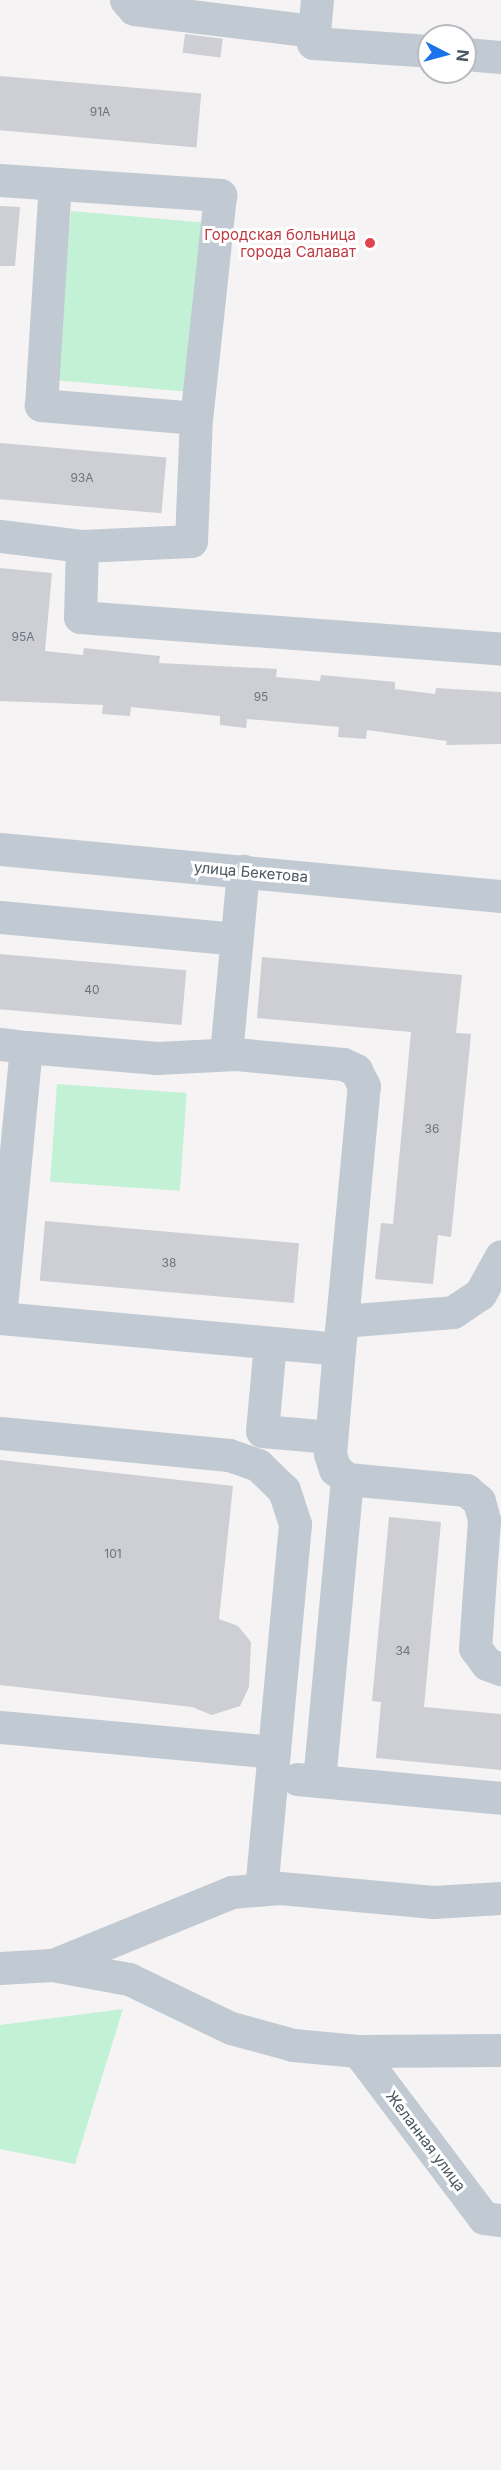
<!DOCTYPE html>
<html>
<head>
<meta charset="utf-8">
<style>
	body { margin:0 }
	#map { position:relative; width:501px; height:2470px; overflow:hidden; background:#f5f3f3; font-family:Inter,sans-serif }
	div>[style] { position:absolute }
	.green>* { inset:0; background:#c3f1d5; transform-origin:0 0 }
	.building>* { inset:0; background:#cdcfd5; transform-origin:0 0 }
	.minor>* { height:33px; margin:-16.5px; padding:0 16.5px; transform-origin:16.5px; border-radius:16.5px; background:#c1cad2 }
	.dots>* { width:16px; height:16px; translate:-50% -50%; box-sizing:border-box; border:3px solid #fff; border-radius:50% }
	span { translate:-50% -50%; white-space:nowrap; text-align:center; line-height:1.15; -webkit-text-stroke:6px #fff; paint-order:stroke }
	.number-label { font-size:12px; color:#6b747e }
	.number-label span { -webkit-text-stroke-width:0 }
	.health-label { font-size:15px; color:#be3a42 }
	.right { translate:-100% -50%; text-align:right }
	.street-label { font-size:15px; color:#4a5661 }
	.north { position:absolute; left:417px; top:24px; width:60px; height:60px; box-sizing:border-box; background:#fff; border:2px solid #b7bbc0; border-radius:50%; rotate:96deg; font-size:16px; font-weight:700; line-height:24px; text-align:center; color:#4a5661 }
	.north::after { content:''; display:block; margin:auto; width:21px; height:27px; background:#1a73e8; clip-path:polygon(50% 0,100% 100%,50% 72%,0 100%) }
</style>
</head>
<body>
<div id="map">
	<div class="green">
		<div style="left:71px;top:211px;width:132px;height:170px;rotate:5deg"></div>
		<div style="left:57px;top:1084px;width:130px;height:98px;rotate:4deg"></div>
		<div style="clip-path:polygon(123px 2009px,75px 2164px,0 2149px,0 2025px)"></div>
	</div>
	<div class="building">
		<div style="left:185px;top:34px;width:38px;height:19px;rotate:7deg"></div>
		<div style="left:0;top:76px;width:202px;height:54px;rotate:5deg"></div>
		<div style="clip-path:polygon(0 206px,20px 207px,15px 266px,0 266px)"></div>
		<div style="left:0;top:443px;width:167px;height:56px;rotate:5deg"></div>
		<div style="clip-path:polygon(0 568px,52px 573px,45px 651px,83px 655px,84px 648px,160px 656px,159px 663px,277px 669px,276px 677px,320px 681px,321px 675px,395px 682px,395px 689px,435px 694px,436px 688px,501px 692px,501px 744px,446px 745px,447px 741px,367px 730px,366px 739px,338px 737px,339px 727px,247px 719px,246px 728px,220px 725px,220px 716px,131px 707px,130px 716px,102px 714px,103px 705px,0 701px)"></div>
		<div style="left:0;top:954px;width:187px;height:55px;rotate:5deg"></div>
		<div style="clip-path:polygon(262px 957px,462px 975px,456px 1033px,471px 1034px,451px 1237px,438px 1235px,433px 1284px,375px 1279px,381px 1223px,393px 1224px,411px 1032px,257px 1018px)"></div>
		<div style="left:45px;top:1221px;width:255px;height:60px;rotate:5deg"></div>
		<div style="clip-path:polygon(0 1460px,233px 1486px,219px 1619px,238px 1626px,251px 1642px,249px 1687px,240px 1706px,212px 1715px,192px 1707px,0 1685px)"></div>
		<div style="clip-path:polygon(389px 1517px,441px 1522px,424px 1707px,501px 1714px,501px 1770px,376px 1758px,381px 1702px,372px 1701px)"></div>
	</div>
	<div class="minor">
		<div style="left:126px;top:0;width:12px;rotate:48deg"></div>
		<div style="left:134px;top:9px;width:181px;rotate:7deg"></div>
		<div style="left:317px;top:0;width:43px;rotate:95.3deg"></div>
		<div style="left:313px;top:43px;width:116px;rotate:3.9deg"></div>
		<div style="left:465px;top:54px;width:36px;rotate:5deg"></div>
		<div style="left:0;top:180px;width:221px;rotate:3.9deg"></div>
		<div style="left:220px;top:195px;width:224px;rotate:96.1deg"></div>
		<div style="left:196px;top:418px;width:156px;rotate:-175.2deg"></div>
		<div style="left:41px;top:405px;width:220px;rotate:-86.4deg"></div>
		<div style="left:0;top:536px;width:83px;rotate:7deg"></div>
		<div style="left:82px;top:546px;width:109px;rotate:-2.6deg"></div>
		<div style="left:191px;top:541px;width:123px;rotate:-87.7deg"></div>
		<div style="left:82px;top:546px;width:71px;rotate:91.6deg"></div>
		<div style="left:80px;top:617px;width:422px;rotate:4.3deg"></div>
		<div style="left:0;top:849px;width:503px;rotate:5.36deg"></div>
		<div style="left:0;top:917px;width:237px;rotate:5.3deg"></div>
		<div style="left:0;top:1044px;width:26px;rotate:7deg"></div>
		<div style="left:26px;top:1047px;width:272px;rotate:95.5deg"></div>
		<div style="left:226px;top:1054px;width:184px;rotate:-84.7deg"></div>
		<div style="left:0;top:1318px;width:340px;rotate:5.2deg"></div>
		<div style="left:339px;top:1349px;width:28px;rotate:-84deg"></div>
		<div style="left:342px;top:1321px;width:236px;rotate:-84.7deg"></div>
		<div style="left:364px;top:1086px;width:18px;rotate:-117deg"></div>
		<div style="left:356px;top:1070px;width:14px;rotate:-155deg"></div>
		<div style="left:343px;top:1064px;width:107px;rotate:-174.7deg"></div>
		<div style="left:236px;top:1054px;width:79px;rotate:177.1deg"></div>
		<div style="left:157px;top:1058px;width:131px;rotate:-175.2deg"></div>
		<div style="left:342px;top:1321px;width:111px;rotate:-4.6deg"></div>
		<div style="left:453px;top:1312px;width:32px;rotate:-34deg"></div>
		<div style="left:480px;top:1294px;width:43px;rotate:-61.1deg"></div>
		<div style="left:270px;top:1343px;width:88px;rotate:95.2deg"></div>
		<div style="left:262px;top:1431px;width:69px;rotate:5deg"></div>
		<div style="left:339px;top:1349px;width:105px;rotate:94.9deg"></div>
		<div style="left:330px;top:1454px;width:16px;rotate:72deg"></div>
		<div style="left:335px;top:1469px;width:16px;rotate:40deg"></div>
		<div style="left:347px;top:1479px;width:120px;rotate:5.3deg"></div>
		<div style="left:466px;top:1490px;width:17px;rotate:40deg"></div>
		<div style="left:479px;top:1501px;width:20px;rotate:75deg"></div>
		<div style="left:484px;top:1520px;width:128px;rotate:94deg"></div>
		<div style="left:475px;top:1648px;width:20px;rotate:53deg"></div>
		<div style="left:487px;top:1664px;width:15px;rotate:20deg"></div>
		<div style="left:0;top:1433px;width:230px;rotate:5.5deg"></div>
		<div style="left:229px;top:1455px;width:31px;rotate:19deg"></div>
		<div style="left:258px;top:1465px;width:36px;rotate:44deg"></div>
		<div style="left:284px;top:1490px;width:36px;rotate:72deg"></div>
		<div style="left:295px;top:1524px;width:367px;rotate:95.3deg"></div>
		<div style="left:0;top:1727px;width:275px;rotate:5.2deg"></div>
		<div style="left:297px;top:1779px;width:205px;rotate:5.3deg"></div>
		<div style="left:319px;top:1781px;width:303px;rotate:-84.7deg"></div>
		<div style="left:53px;top:1965px;width:193px;rotate:-22.2deg"></div>
		<div style="left:232px;top:1892px;width:48px;rotate:-4.8deg"></div>
		<div style="left:280px;top:1888px;width:154px;rotate:5.2deg"></div>
		<div style="left:433px;top:1902px;width:68px;rotate:-3.4deg"></div>
		<div style="left:0;top:1968px;width:52px;rotate:-3.3deg"></div>
		<div style="left:52px;top:1965px;width:78px;rotate:10.3deg"></div>
		<div style="left:129px;top:1979px;width:113px;rotate:25.7deg"></div>
		<div style="left:231px;top:2028px;width:64px;rotate:15.3deg"></div>
		<div style="left:293px;top:2045px;width:65px;rotate:5.3deg"></div>
		<div style="left:358px;top:2051px;width:143px;rotate:-0.4deg"></div>
		<div style="left:358px;top:2051px;width:209px;rotate:53deg"></div>
		<div style="left:484px;top:2218px;width:17px;rotate:7deg"></div>
	</div>
	<div class="dots">
		<div style="left:370px;top:243px;background:#e0444e"></div>
	</div>
	<div class="number-label">
		<span style="left:100px;top:112px">91А</span>
		<span style="left:82px;top:478px">93А</span>
		<span style="left:23px;top:637px">95А</span>
		<span style="left:261px;top:697px">95</span>
		<span style="left:92px;top:990px">40</span>
		<span style="left:432px;top:1129px">36</span>
		<span style="left:169px;top:1263px">38</span>
		<span style="left:113px;top:1554px">101</span>
		<span style="left:403px;top:1651px">34</span>
	</div>
	<div class="health-label">
		<span class="right" style="left:356px;top:243px">Городская больница<br>города Салават</span>
	</div>
	<div class="street-label">
		<span style="left:251px;top:872px;rotate:5deg">улица Бекетова</span>
		<span style="left:426px;top:2141px;rotate:53deg">Желанная улица</span>
	</div>
	<div class="north">N</div>
</div>
</body>
</html>
